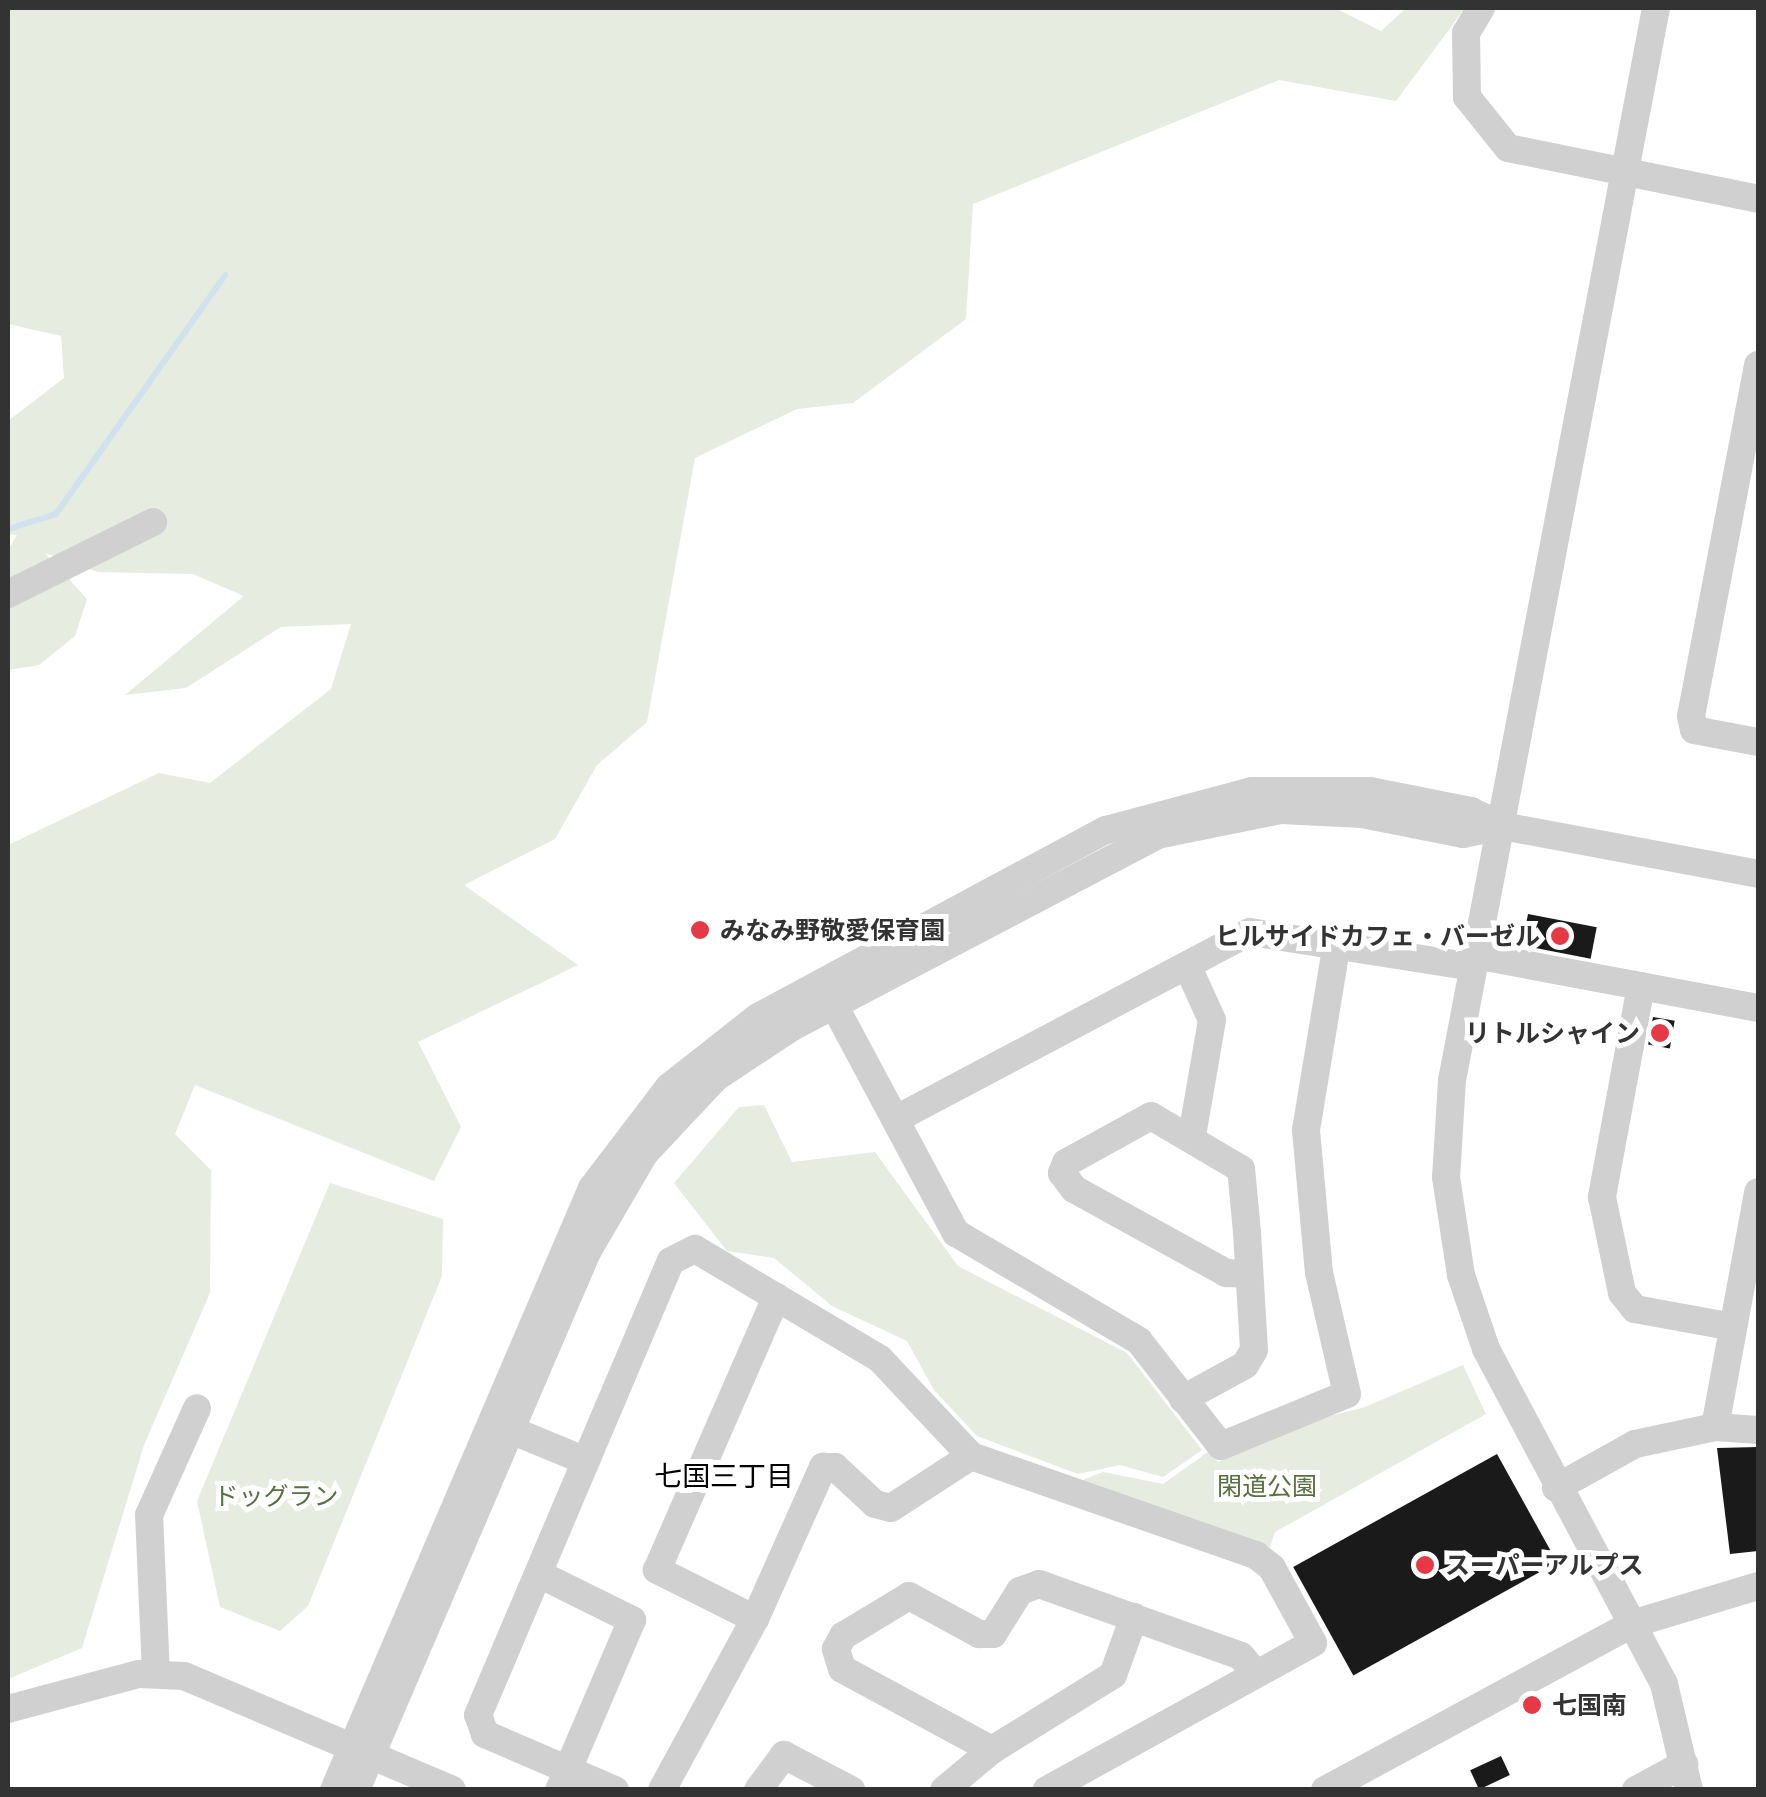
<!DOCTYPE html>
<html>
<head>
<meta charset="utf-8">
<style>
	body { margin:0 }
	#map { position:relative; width:1766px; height:1797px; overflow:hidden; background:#fff; font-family:Arial,"Noto Sans JP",sans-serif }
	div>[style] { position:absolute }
	.green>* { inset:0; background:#e6ecdf }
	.stream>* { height:6px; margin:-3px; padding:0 3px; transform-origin:3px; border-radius:3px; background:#cfe2ee }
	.building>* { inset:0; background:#1a1a1a; transform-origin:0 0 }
	.minor>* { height:28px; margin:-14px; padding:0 14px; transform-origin:14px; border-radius:14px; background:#d0d0d0 }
	.dots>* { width:28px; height:28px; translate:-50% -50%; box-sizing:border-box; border:5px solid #fff; border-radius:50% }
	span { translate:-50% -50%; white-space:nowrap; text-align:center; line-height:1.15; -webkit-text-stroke:10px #fff; paint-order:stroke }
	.poi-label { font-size:25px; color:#333; font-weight:700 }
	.left { translate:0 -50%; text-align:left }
	.right { translate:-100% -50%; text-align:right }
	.park-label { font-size:25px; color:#56703f }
	.neighbourhood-label { font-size:28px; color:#000 }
	.frame { position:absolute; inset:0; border:10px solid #333; pointer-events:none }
</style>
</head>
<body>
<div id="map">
	<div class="green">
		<div style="clip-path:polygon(8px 8px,1335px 8px,1381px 31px,1406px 8px,1465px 8px,1396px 101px,1279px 80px,973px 204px,966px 319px,853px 403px,797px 409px,695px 458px,647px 722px,597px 765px,555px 839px,464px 885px,578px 965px,418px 1042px,461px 1127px,434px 1181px,195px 1085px,175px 1134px,211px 1170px,210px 1293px,144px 1445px,82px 1648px,8px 1679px,8px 845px,159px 773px,210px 783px,331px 689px,351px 624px,281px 627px,186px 688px,125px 695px,244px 596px,193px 574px,98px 572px,45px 553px,87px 599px,75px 636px,39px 665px,8px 670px,8px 550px,17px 535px,8px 534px,8px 421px,64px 378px,61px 336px,8px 324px)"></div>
		<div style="clip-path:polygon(764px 1105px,792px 1162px,875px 1152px,958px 1266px,1127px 1353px,1202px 1450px,1163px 1477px,1120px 1465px,1078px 1474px,977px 1436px,934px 1390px,907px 1341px,832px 1306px,774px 1258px,727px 1251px,674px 1183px,739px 1107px)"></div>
		<div style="clip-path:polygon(330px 1183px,443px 1219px,442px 1276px,308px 1606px,280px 1631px,220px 1607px,197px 1501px)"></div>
		<div style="clip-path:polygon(1463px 1365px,1486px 1414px,1275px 1532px,1270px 1547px,1082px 1480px,1103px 1472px,1163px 1484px,1208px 1452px,1218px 1462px,1287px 1427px,1365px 1407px)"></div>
	</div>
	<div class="stream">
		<div style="left:8px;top:529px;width:50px;rotate:-17.4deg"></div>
		<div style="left:56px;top:514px;width:293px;rotate:-54.7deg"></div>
	</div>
	<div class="building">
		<div style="left:1528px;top:914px;width:70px;height:32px;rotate:11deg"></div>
		<div style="left:1653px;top:1017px;width:22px;height:28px;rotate:10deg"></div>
		<div style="clip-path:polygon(1758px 1447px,1758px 1551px,1730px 1554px,1717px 1448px)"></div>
		<div style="left:1497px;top:1454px;width:124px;height:233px;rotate:61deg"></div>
		<div style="left:1501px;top:1756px;width:21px;height:34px;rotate:65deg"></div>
	</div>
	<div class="minor">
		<div style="left:1481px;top:8px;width:29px;rotate:121deg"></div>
		<div style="left:1466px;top:33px;width:64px;rotate:89.1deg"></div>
		<div style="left:1467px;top:97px;width:65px;rotate:51.2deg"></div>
		<div style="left:1508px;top:148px;width:255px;rotate:11.5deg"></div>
		<div style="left:1656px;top:8px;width:1091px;rotate:100.77deg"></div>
		<div style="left:1452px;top:1080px;width:97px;rotate:93.5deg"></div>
		<div style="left:1446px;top:1177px;width:99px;rotate:81.3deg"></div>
		<div style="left:1461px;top:1275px;width:78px;rotate:71.3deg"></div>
		<div style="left:1486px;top:1349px;width:379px;rotate:62deg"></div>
		<div style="left:1664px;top:1684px;width:109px;rotate:76.7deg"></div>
		<div style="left:1758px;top:365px;width:357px;rotate:100.8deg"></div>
		<div style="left:1691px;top:716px;width:14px;rotate:78deg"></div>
		<div style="left:1694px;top:730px;width:65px;rotate:10.6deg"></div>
		<div style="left:8px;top:594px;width:162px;rotate:-26.4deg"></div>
		<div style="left:1475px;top:955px;width:288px;rotate:10.6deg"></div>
		<div style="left:1187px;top:965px;width:60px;rotate:65.6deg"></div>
		<div style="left:1212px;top:1020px;width:118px;rotate:99.8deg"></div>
		<div style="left:1641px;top:986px;width:215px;rotate:100.5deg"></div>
		<div style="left:1602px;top:1197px;width:98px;rotate:78.2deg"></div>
		<div style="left:1622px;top:1293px;width:21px;rotate:51deg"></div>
		<div style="left:1635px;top:1309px;width:100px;rotate:10.4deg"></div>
		<div style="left:826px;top:990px;width:276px;rotate:61.9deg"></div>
		<div style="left:956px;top:1233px;width:212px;rotate:30.5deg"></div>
		<div style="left:1139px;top:1341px;width:133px;rotate:52deg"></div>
		<div style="left:1221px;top:1446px;width:136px;rotate:-22.4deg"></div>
		<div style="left:1347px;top:1394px;width:124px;rotate:-103deg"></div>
		<div style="left:1319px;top:1273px;width:144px;rotate:-95.2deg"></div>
		<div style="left:1306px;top:1130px;width:190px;rotate:-80.6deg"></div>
		<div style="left:898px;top:1118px;width:398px;rotate:-27.9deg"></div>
		<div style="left:1250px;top:932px;width:226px;rotate:8.9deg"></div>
		<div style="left:1183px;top:1399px;width:71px;rotate:-28.7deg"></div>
		<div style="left:1245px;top:1365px;width:17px;rotate:-59deg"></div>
		<div style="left:1254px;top:1350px;width:118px;rotate:-93.4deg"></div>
		<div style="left:1247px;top:1232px;width:63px;rotate:-95.4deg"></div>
		<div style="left:1241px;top:1169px;width:104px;rotate:-149.5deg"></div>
		<div style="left:1151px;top:1116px;width:97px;rotate:151.1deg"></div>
		<div style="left:1066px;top:1163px;width:11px;rotate:112deg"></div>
		<div style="left:1062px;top:1173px;width:20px;rotate:53deg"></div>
		<div style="left:1074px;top:1189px;width:174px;rotate:28.9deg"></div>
		<div style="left:1226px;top:1273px;width:23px;rotate:2deg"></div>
		<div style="left:1715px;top:1427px;width:239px;rotate:-79.6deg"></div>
		<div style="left:511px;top:1430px;width:81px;rotate:22.5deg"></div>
		<div style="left:1556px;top:1488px;width:90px;rotate:-29.1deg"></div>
		<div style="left:1635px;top:1444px;width:82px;rotate:-12deg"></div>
		<div style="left:1715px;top:1427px;width:43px;rotate:4deg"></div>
		<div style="left:539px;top:1574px;width:104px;rotate:26.3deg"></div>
		<div style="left:632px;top:1620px;width:185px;rotate:113.2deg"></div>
		<div style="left:755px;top:1619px;width:110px;rotate:-153.4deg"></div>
		<div style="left:657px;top:1570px;width:298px;rotate:-66.4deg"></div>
		<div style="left:156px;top:1674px;width:159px;rotate:-92.5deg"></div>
		<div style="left:149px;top:1515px;width:117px;rotate:-65.8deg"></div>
		<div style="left:8px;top:1709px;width:136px;rotate:-15deg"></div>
		<div style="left:139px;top:1674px;width:45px;rotate:2.5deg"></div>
		<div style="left:184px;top:1676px;width:291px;rotate:23deg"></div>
		<div style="left:992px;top:1750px;width:170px;rotate:-151.6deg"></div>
		<div style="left:842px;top:1669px;width:21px;rotate:-107deg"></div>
		<div style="left:836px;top:1649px;width:15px;rotate:-62deg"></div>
		<div style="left:843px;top:1636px;width:77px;rotate:-31.2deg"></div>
		<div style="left:909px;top:1596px;width:80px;rotate:28.5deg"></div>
		<div style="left:979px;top:1634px;width:14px"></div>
		<div style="left:993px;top:1634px;width:51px;rotate:-57.9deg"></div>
		<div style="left:1020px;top:1591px;width:20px;rotate:-20deg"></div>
		<div style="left:1039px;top:1584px;width:214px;rotate:19.6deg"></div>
		<div style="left:1241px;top:1656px;width:23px;rotate:50deg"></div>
		<div style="left:334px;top:1790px;width:655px;rotate:-66.8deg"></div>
		<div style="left:592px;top:1188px;width:127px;rotate:-52.7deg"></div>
		<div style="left:669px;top:1087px;width:113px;rotate:-38.2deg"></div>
		<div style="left:758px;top:1017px;width:395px;rotate:-28.3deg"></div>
		<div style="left:1106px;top:830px;width:151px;rotate:-15deg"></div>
		<div style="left:1252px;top:791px;width:118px"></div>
		<div style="left:1370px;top:791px;width:103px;rotate:11.2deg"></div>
		<div style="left:1471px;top:811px;width:34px;rotate:26deg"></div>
		<div style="left:1502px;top:826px;width:260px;rotate:10.6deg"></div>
		<div style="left:356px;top:1790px;width:585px;rotate:-66.76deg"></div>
		<div style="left:587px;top:1252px;width:113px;rotate:-59.8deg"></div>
		<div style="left:644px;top:1154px;width:104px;rotate:-46.9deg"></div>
		<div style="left:715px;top:1078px;width:92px;rotate:-33.5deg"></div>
		<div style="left:792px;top:1027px;width:412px;rotate:-27.7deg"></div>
		<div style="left:1157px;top:835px;width:126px;rotate:-11.4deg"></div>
		<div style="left:1281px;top:810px;width:81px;rotate:2.8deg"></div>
		<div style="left:1362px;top:814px;width:103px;rotate:11.2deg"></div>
		<div style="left:1463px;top:834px;width:40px;rotate:-12deg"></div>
		<div style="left:615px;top:1790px;width:142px;rotate:-156.7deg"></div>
		<div style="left:485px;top:1734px;width:20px;rotate:-110deg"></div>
		<div style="left:478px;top:1715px;width:493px;rotate:-67deg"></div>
		<div style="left:671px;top:1261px;width:27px;rotate:-27deg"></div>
		<div style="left:695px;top:1249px;width:215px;rotate:30.7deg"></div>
		<div style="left:880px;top:1359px;width:133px;rotate:46.8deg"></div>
		<div style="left:971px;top:1456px;width:302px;rotate:19.2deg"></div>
		<div style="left:1256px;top:1555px;width:21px;rotate:39deg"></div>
		<div style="left:1272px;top:1568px;width:85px;rotate:61.3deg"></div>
		<div style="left:1313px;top:1643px;width:304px;rotate:151.1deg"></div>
		<div style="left:662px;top:1790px;width:195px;rotate:-61.5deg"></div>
		<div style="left:755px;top:1619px;width:167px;rotate:-65.9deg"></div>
		<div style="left:823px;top:1467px;width:12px"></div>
		<div style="left:835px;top:1467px;width:54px;rotate:42.8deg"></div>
		<div style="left:875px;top:1504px;width:16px;rotate:14deg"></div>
		<div style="left:891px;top:1508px;width:95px;rotate:-33deg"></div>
		<div style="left:758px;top:1790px;width:44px;rotate:-53.4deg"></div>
		<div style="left:784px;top:1755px;width:76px;rotate:27.6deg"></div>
		<div style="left:944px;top:1790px;width:62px;rotate:-39.8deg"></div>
		<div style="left:992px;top:1750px;width:142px;rotate:-31.8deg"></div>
		<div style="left:1113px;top:1675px;width:62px;rotate:-70.1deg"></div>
		<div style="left:1325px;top:1790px;width:349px;rotate:-28.4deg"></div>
		<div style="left:1632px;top:1624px;width:132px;rotate:-16.8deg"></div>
		<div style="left:1636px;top:1790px;width:55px;rotate:-28.4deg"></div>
	</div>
	<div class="dots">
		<div style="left:700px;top:930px;background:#e63946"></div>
		<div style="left:1560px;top:936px;background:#e63946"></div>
		<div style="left:1660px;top:1033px;background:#e63946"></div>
		<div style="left:1425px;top:1565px;background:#e63946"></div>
		<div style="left:1532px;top:1705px;background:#e63946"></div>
	</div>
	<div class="poi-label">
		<span class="left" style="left:720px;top:930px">みなみ野敬愛保育園</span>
		<span class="right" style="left:1540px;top:936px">ヒルサイドカフェ・バーゼル</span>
		<span class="right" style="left:1640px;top:1033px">リトルシャイン</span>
		<span class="left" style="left:1445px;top:1565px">スーパーアルプス</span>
		<span class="left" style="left:1552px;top:1705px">七国南</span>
	</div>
	<div class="park-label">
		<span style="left:1267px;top:1486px">閑道公園</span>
		<span style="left:276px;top:1496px">ドッグラン</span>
	</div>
	<div class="neighbourhood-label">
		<span style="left:724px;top:1477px">七国三丁目</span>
	</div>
	<div class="frame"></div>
</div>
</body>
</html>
